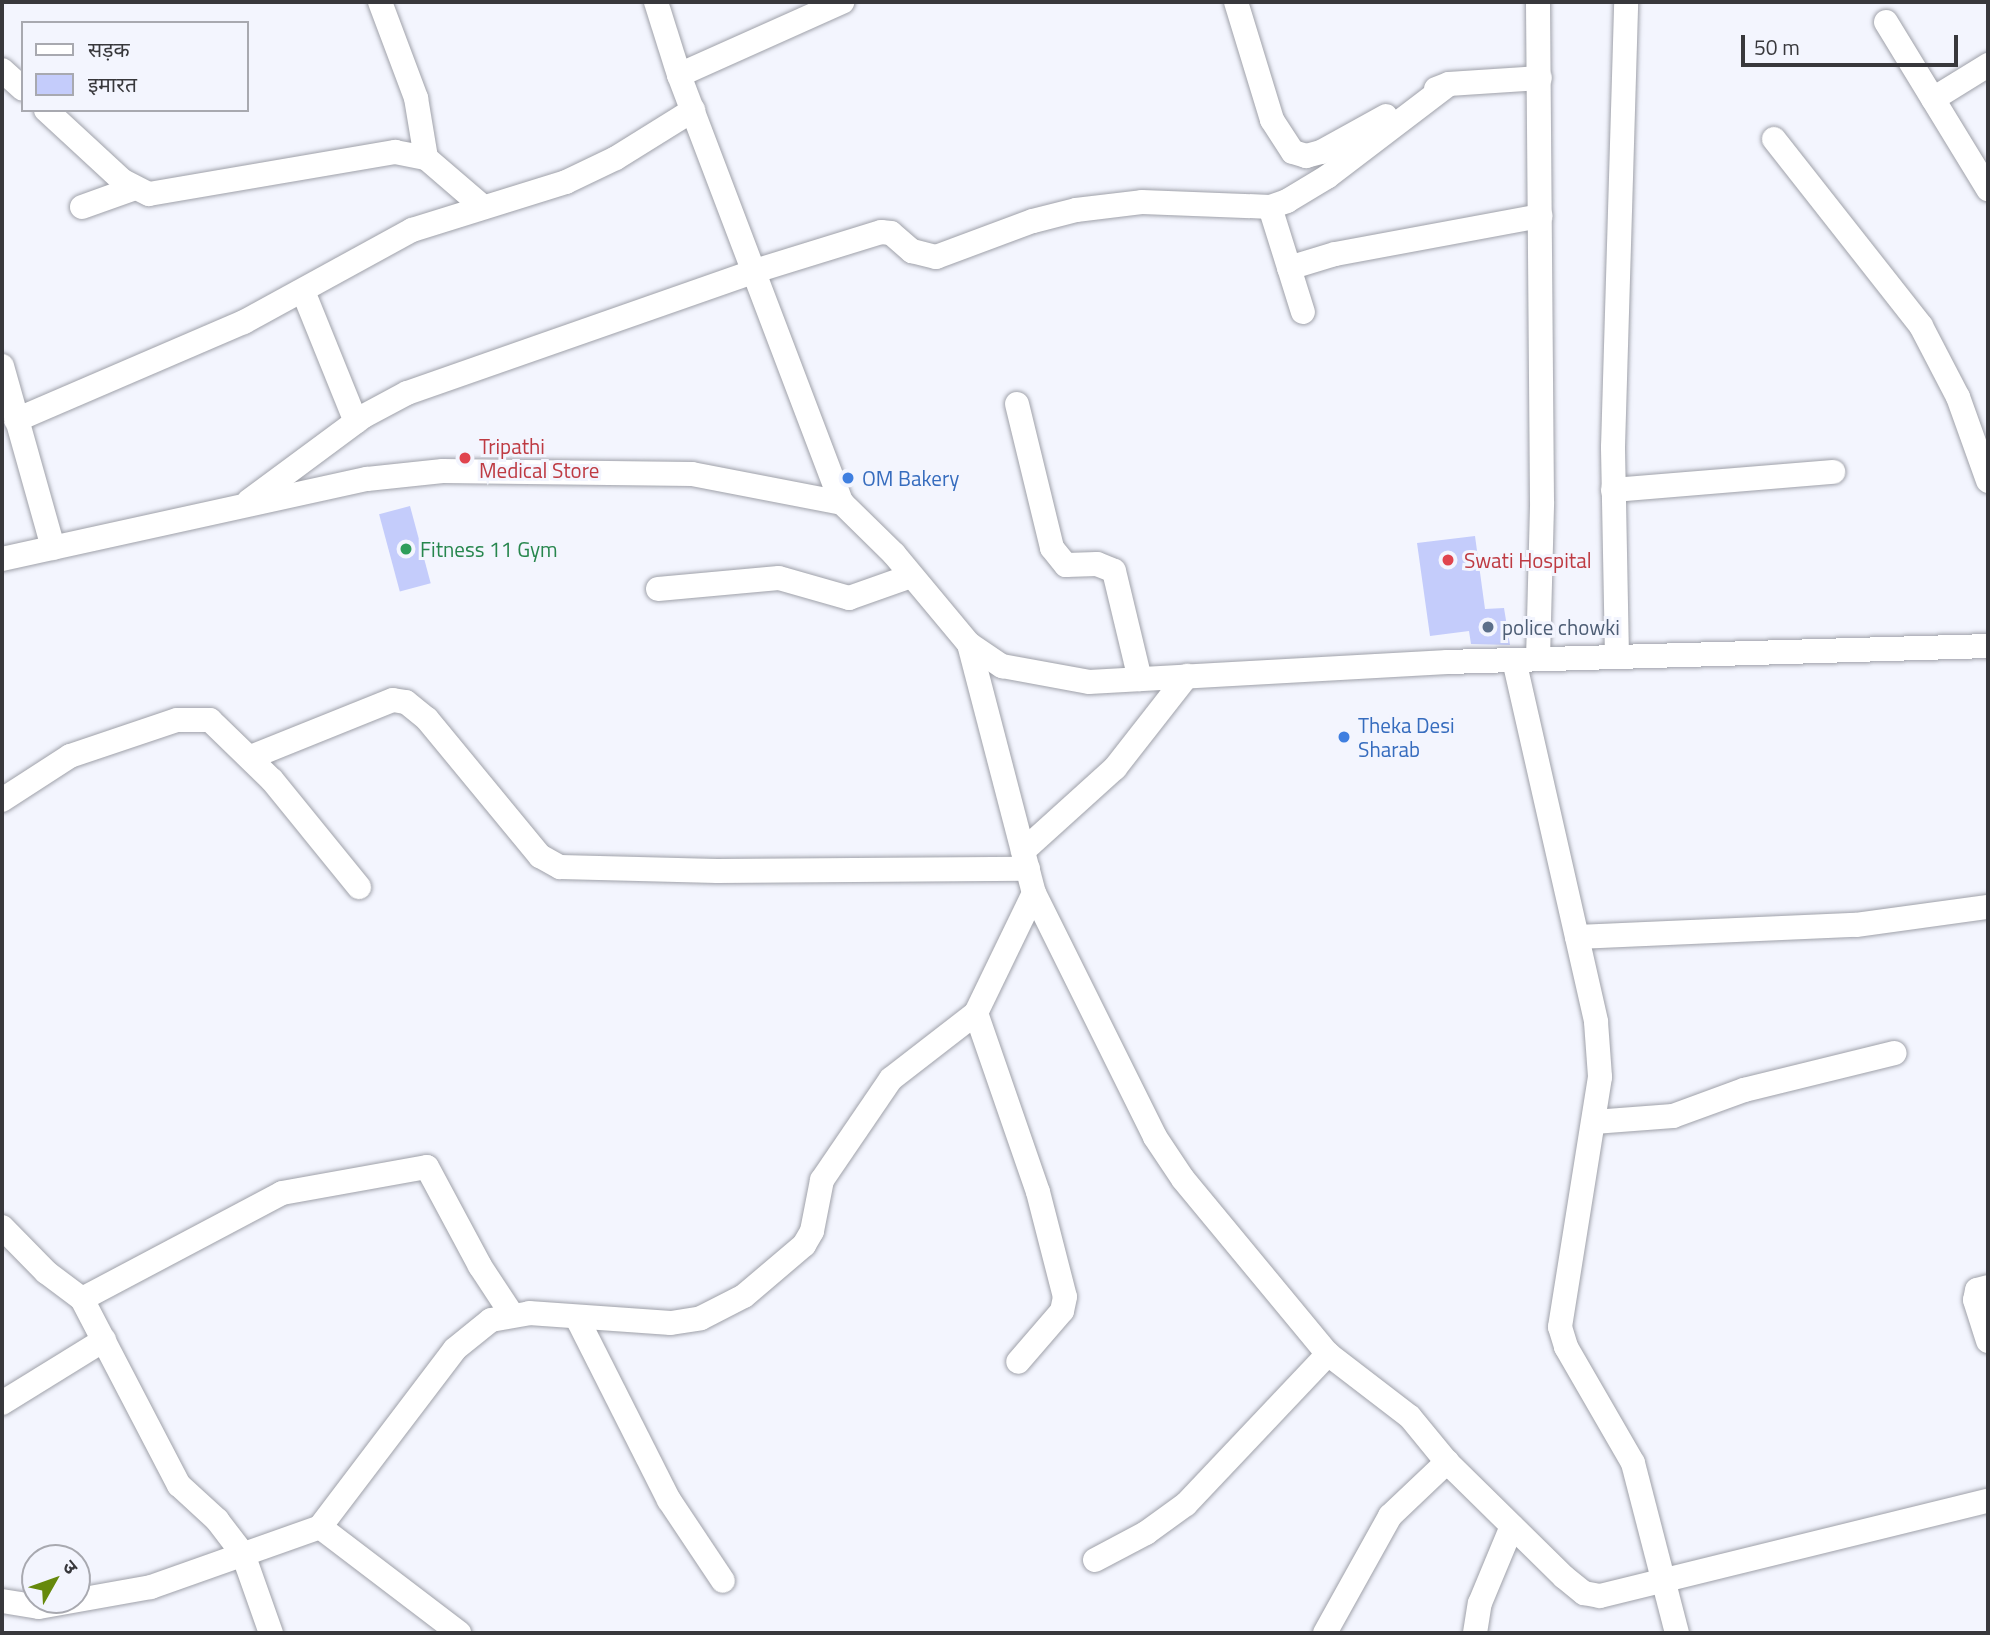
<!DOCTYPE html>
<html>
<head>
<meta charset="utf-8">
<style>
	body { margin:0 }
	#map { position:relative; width:1990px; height:1635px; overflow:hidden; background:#f3f5fe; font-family:"Titillium Web","Noto Sans Devanagari",sans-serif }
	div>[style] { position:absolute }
	.building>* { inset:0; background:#c4ccfb; transform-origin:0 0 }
	.roads { filter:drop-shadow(0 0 2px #9fa1a9) drop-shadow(0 0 2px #9fa1a9) }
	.minor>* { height:24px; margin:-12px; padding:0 12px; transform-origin:12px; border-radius:12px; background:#fff }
	.dots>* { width:19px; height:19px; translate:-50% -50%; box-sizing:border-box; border:4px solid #f3f5fe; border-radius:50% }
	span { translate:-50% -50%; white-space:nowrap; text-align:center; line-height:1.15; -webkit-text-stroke:6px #f3f5fe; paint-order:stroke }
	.health-label { font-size:21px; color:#be3a42 }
	.left { translate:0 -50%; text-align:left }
	.shop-label { font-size:21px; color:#366cbe }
	.leisure-label { font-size:21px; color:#27864d }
	.service-label { font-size:21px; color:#4e5e75 }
	.frame { position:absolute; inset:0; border:4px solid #38383c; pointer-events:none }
	.legend { position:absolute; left:21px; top:21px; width:228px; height:91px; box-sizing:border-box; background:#f3f5fe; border:2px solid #a8a9b0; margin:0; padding:9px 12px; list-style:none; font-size:21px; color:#38383c }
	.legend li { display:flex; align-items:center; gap:14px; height:35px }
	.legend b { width:35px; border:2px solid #a8a9b0 }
	.north { position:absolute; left:21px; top:1544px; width:70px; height:70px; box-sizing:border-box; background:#f3f5fe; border:2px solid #a8a9b0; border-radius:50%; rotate:50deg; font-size:19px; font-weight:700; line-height:28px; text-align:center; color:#38383c }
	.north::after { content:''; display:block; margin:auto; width:24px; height:32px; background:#66890c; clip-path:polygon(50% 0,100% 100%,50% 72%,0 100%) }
	.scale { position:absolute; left:1741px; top:35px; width:217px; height:32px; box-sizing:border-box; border:4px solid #38383c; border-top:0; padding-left:9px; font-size:21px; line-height:24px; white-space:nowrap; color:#38383c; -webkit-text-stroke:5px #f3f5fe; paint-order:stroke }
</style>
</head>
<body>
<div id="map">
	<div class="building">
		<div style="left:410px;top:506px;width:80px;height:32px;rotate:75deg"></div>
		<div style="clip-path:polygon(1475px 536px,1485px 609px,1504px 608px,1510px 645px,1471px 644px,1469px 631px,1430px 636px,1417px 543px)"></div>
	</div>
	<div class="roads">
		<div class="minor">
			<div style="left:380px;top:2px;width:103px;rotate:69.4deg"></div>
			<div style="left:416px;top:98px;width:61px;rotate:80.5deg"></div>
			<div style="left:656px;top:2px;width:77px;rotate:72.5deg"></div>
			<div style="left:679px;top:75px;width:458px;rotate:69.2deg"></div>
			<div style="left:1236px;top:2px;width:123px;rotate:73deg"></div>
			<div style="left:1272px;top:120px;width:38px;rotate:57deg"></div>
			<div style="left:1293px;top:152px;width:14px;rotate:17deg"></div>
			<div style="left:1306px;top:156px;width:16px;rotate:-15deg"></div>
			<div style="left:1321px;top:152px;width:74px;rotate:-29deg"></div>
			<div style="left:1886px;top:22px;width:196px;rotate:58.6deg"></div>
			<div style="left:2px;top:70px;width:28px;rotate:42deg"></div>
			<div style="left:679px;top:75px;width:179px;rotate:-24.1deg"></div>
			<div style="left:1436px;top:89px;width:14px;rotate:-21deg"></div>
			<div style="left:1449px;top:84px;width:91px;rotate:-3.8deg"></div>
			<div style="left:1933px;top:99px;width:65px;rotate:-31.7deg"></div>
			<div style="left:46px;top:110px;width:105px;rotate:42.7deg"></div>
			<div style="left:123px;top:181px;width:29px;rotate:27deg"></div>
			<div style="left:149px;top:194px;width:250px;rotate:-9.7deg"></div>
			<div style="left:395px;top:152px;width:32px;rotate:11deg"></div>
			<div style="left:426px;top:158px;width:75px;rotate:40.7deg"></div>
			<div style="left:1774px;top:139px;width:238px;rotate:51.8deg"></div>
			<div style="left:1921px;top:326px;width:80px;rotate:62.5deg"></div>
			<div style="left:1958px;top:397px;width:89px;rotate:70.3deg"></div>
			<div style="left:82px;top:207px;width:56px;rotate:-19.7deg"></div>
			<div style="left:1270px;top:207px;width:110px;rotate:72.6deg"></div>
			<div style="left:1289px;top:268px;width:48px;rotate:-16.9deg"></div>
			<div style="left:1335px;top:254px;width:209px;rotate:-10.5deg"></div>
			<div style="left:303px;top:291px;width:141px;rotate:68deg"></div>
			<div style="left:2px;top:366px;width:189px;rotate:74.3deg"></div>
			<div style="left:1017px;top:404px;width:148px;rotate:76.3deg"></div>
			<div style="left:1052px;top:548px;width:22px;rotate:51deg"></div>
			<div style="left:1066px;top:565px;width:31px;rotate:-2deg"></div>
			<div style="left:1097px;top:564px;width:18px;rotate:22deg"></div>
			<div style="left:1114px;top:571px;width:111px;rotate:76.5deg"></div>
			<div style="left:16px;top:420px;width:248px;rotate:-23.3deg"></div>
			<div style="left:244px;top:322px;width:192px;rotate:-28.7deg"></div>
			<div style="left:412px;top:230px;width:161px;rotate:-17.3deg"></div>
			<div style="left:566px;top:182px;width:55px;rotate:-25.6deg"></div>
			<div style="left:616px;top:158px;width:91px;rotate:-31.9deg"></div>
			<div style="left:1613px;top:490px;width:221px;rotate:-4.7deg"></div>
			<div style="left:249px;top:501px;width:143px;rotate:-36.5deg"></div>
			<div style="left:364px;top:416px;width:49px;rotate:-28.1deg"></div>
			<div style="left:407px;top:393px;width:369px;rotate:-19.3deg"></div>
			<div style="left:755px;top:271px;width:132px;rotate:-17.2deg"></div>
			<div style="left:881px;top:232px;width:10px;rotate:6deg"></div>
			<div style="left:891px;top:233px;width:28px;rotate:41deg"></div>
			<div style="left:912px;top:251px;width:25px;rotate:14deg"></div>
			<div style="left:936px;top:257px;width:103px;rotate:-20.4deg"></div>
			<div style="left:1033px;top:221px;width:44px;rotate:-14.3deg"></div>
			<div style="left:1076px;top:210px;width:66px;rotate:-6.9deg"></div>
			<div style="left:1142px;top:202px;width:128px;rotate:2.2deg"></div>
			<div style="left:1270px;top:207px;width:18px;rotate:-19deg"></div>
			<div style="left:1287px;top:201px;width:47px;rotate:-31deg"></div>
			<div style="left:1327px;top:177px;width:153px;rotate:-37.3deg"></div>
			<div style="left:2px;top:559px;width:374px;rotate:-12.4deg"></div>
			<div style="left:367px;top:479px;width:76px;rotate:-6deg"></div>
			<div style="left:443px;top:471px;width:249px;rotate:0.7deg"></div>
			<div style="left:692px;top:474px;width:153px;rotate:10.9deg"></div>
			<div style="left:842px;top:503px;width:73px;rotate:44.4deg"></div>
			<div style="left:894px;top:554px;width:117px;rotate:50.2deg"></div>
			<div style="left:969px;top:644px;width:40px;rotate:34deg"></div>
			<div style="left:1002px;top:666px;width:88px;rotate:10.4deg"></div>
			<div style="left:1089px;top:682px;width:359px;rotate:-3.2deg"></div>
			<div style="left:1447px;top:662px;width:541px;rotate:-1.69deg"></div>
			<div style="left:658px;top:589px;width:121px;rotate:-5.2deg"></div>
			<div style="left:779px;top:578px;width:73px;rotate:15.9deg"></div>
			<div style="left:849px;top:598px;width:66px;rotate:-19.5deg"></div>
			<div style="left:969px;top:644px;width:257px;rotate:75.4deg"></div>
			<div style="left:1034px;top:893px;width:272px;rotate:63.6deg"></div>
			<div style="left:1155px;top:1137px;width:50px;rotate:56.3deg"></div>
			<div style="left:1183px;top:1179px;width:227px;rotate:50.4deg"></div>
			<div style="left:1328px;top:1354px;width:103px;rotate:37.5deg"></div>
			<div style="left:1410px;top:1417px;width:58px;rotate:50.6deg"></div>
			<div style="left:1447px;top:1462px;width:164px;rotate:44.5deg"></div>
			<div style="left:1564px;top:1577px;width:26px;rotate:39deg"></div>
			<div style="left:1584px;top:1593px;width:16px;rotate:11deg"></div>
			<div style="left:1600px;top:1596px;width:399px;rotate:-13.8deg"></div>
			<div style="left:1617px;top:657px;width:210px;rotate:-91.1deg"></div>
			<div style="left:1613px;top:447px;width:445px;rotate:-88.3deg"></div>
			<div style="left:1538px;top:659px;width:157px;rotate:-88.5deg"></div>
			<div style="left:1542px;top:502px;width:500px;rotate:-90.46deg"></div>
			<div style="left:1514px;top:660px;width:371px;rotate:77.2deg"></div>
			<div style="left:1596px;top:1022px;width:55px;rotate:85.8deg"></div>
			<div style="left:1600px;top:1077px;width:253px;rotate:99.1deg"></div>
			<div style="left:1560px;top:1327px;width:21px;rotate:73deg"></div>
			<div style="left:1566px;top:1347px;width:134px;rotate:60deg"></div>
			<div style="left:1633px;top:1463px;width:176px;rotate:75.5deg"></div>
			<div style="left:251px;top:757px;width:153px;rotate:-21.9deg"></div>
			<div style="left:393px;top:700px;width:13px;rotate:9deg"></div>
			<div style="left:406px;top:702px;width:27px;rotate:39deg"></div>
			<div style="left:427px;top:719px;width:178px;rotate:50.5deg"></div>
			<div style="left:540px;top:856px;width:23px;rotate:29deg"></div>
			<div style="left:560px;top:867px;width:157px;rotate:1.5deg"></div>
			<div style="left:717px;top:871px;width:311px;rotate:-0.4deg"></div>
			<div style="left:2px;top:800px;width:81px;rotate:-32.9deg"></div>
			<div style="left:70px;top:756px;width:113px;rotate:-18.6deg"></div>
			<div style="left:177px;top:720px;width:33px"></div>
			<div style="left:210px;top:720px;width:86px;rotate:44.1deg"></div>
			<div style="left:272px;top:780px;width:138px;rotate:50.9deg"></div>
			<div style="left:1023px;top:851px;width:124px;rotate:-42.1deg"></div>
			<div style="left:1115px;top:768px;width:117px;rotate:-52deg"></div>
			<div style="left:1577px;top:937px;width:279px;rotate:-2.5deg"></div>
			<div style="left:1856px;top:925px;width:133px;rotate:-7.8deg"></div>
			<div style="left:976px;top:1013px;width:189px;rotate:70.9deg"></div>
			<div style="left:1038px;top:1192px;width:108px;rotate:75.6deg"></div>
			<div style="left:1065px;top:1297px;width:14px;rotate:102deg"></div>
			<div style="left:1062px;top:1311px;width:67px;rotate:130.8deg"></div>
			<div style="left:1594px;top:1122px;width:79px;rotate:-4.3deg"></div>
			<div style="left:1673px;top:1116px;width:76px;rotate:-20.1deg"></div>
			<div style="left:1744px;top:1090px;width:155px;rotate:-13.8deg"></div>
			<div style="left:2px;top:1227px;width:63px;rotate:45.6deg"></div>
			<div style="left:46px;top:1272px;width:45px;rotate:36.9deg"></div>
			<div style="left:82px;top:1299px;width:210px;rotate:62.5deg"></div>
			<div style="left:179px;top:1485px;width:52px;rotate:42.6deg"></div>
			<div style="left:217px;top:1520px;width:43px;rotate:52.6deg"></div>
			<div style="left:243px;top:1554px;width:84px;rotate:70.5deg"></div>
			<div style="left:1988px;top:1287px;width:11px;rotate:165deg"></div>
			<div style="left:1977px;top:1290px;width:10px;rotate:101deg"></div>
			<div style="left:1975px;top:1300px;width:43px;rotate:72.4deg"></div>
			<div style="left:82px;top:1299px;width:226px;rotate:-27.9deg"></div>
			<div style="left:282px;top:1193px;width:147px;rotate:-10.2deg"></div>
			<div style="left:427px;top:1167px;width:112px;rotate:61.8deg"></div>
			<div style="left:480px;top:1266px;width:56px;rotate:56.6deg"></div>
			<div style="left:577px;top:1318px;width:204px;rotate:63.2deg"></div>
			<div style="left:669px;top:1500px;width:97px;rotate:56.3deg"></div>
			<div style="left:2px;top:1403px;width:120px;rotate:-31.7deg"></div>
			<div style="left:320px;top:1527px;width:175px;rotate:37.3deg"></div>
			<div style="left:1095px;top:1560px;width:58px;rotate:-27.9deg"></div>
			<div style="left:1146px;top:1533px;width:49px;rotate:-35.9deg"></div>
			<div style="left:1186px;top:1504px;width:207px;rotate:-46.6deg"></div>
			<div style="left:2px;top:1601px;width:37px;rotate:9deg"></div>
			<div style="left:39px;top:1607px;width:114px;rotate:-10.1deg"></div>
			<div style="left:151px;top:1587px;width:179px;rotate:-19.5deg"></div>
			<div style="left:320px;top:1527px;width:223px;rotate:-52.8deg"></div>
			<div style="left:455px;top:1349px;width:46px;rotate:-38.9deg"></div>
			<div style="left:491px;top:1320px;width:39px;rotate:-10deg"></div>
			<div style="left:529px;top:1313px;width:142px;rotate:4deg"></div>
			<div style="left:671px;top:1323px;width:30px;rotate:-9deg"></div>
			<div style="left:701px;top:1318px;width:48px;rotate:-27.1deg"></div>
			<div style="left:744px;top:1296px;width:79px;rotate:-40.4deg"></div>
			<div style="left:804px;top:1245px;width:16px;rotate:-60deg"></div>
			<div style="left:812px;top:1231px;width:52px;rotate:-78.9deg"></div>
			<div style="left:822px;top:1180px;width:122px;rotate:-55.7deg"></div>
			<div style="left:891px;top:1079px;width:108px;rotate:-37.8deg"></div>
			<div style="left:976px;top:1013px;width:133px;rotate:-64.2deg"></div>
			<div style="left:1325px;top:1633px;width:134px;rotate:-60.9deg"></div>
			<div style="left:1390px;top:1516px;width:79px;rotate:-43.5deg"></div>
			<div style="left:1475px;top:1633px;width:30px;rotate:-81deg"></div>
			<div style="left:1480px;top:1603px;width:83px;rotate:-67.4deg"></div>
		</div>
	</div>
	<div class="dots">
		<div style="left:465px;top:458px;background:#e0444e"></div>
		<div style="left:848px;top:478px;background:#3f7fe0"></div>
		<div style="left:406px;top:549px;background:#2e9e5b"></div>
		<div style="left:1448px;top:560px;background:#e0444e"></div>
		<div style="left:1488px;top:627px;background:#5c6f8a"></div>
		<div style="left:1344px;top:737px;background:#3f7fe0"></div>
	</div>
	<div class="health-label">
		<span class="left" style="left:479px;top:458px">Tripathi<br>Medical Store</span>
		<span class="left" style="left:1464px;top:560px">Swati Hospital</span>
	</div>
	<div class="shop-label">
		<span class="left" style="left:862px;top:478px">OM Bakery</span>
		<span class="left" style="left:1358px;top:737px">Theka Desi<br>Sharab</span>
	</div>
	<div class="leisure-label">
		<span class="left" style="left:420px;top:549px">Fitness 11 Gym</span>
	</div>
	<div class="service-label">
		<span class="left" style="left:1502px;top:627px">police chowki</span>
	</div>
	<div class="frame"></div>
	<ul class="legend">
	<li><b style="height:9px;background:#fff"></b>सड़क</li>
	<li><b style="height:19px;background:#c4ccfb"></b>इमारत</li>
	</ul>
	<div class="north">उ</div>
	<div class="scale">50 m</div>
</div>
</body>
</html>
